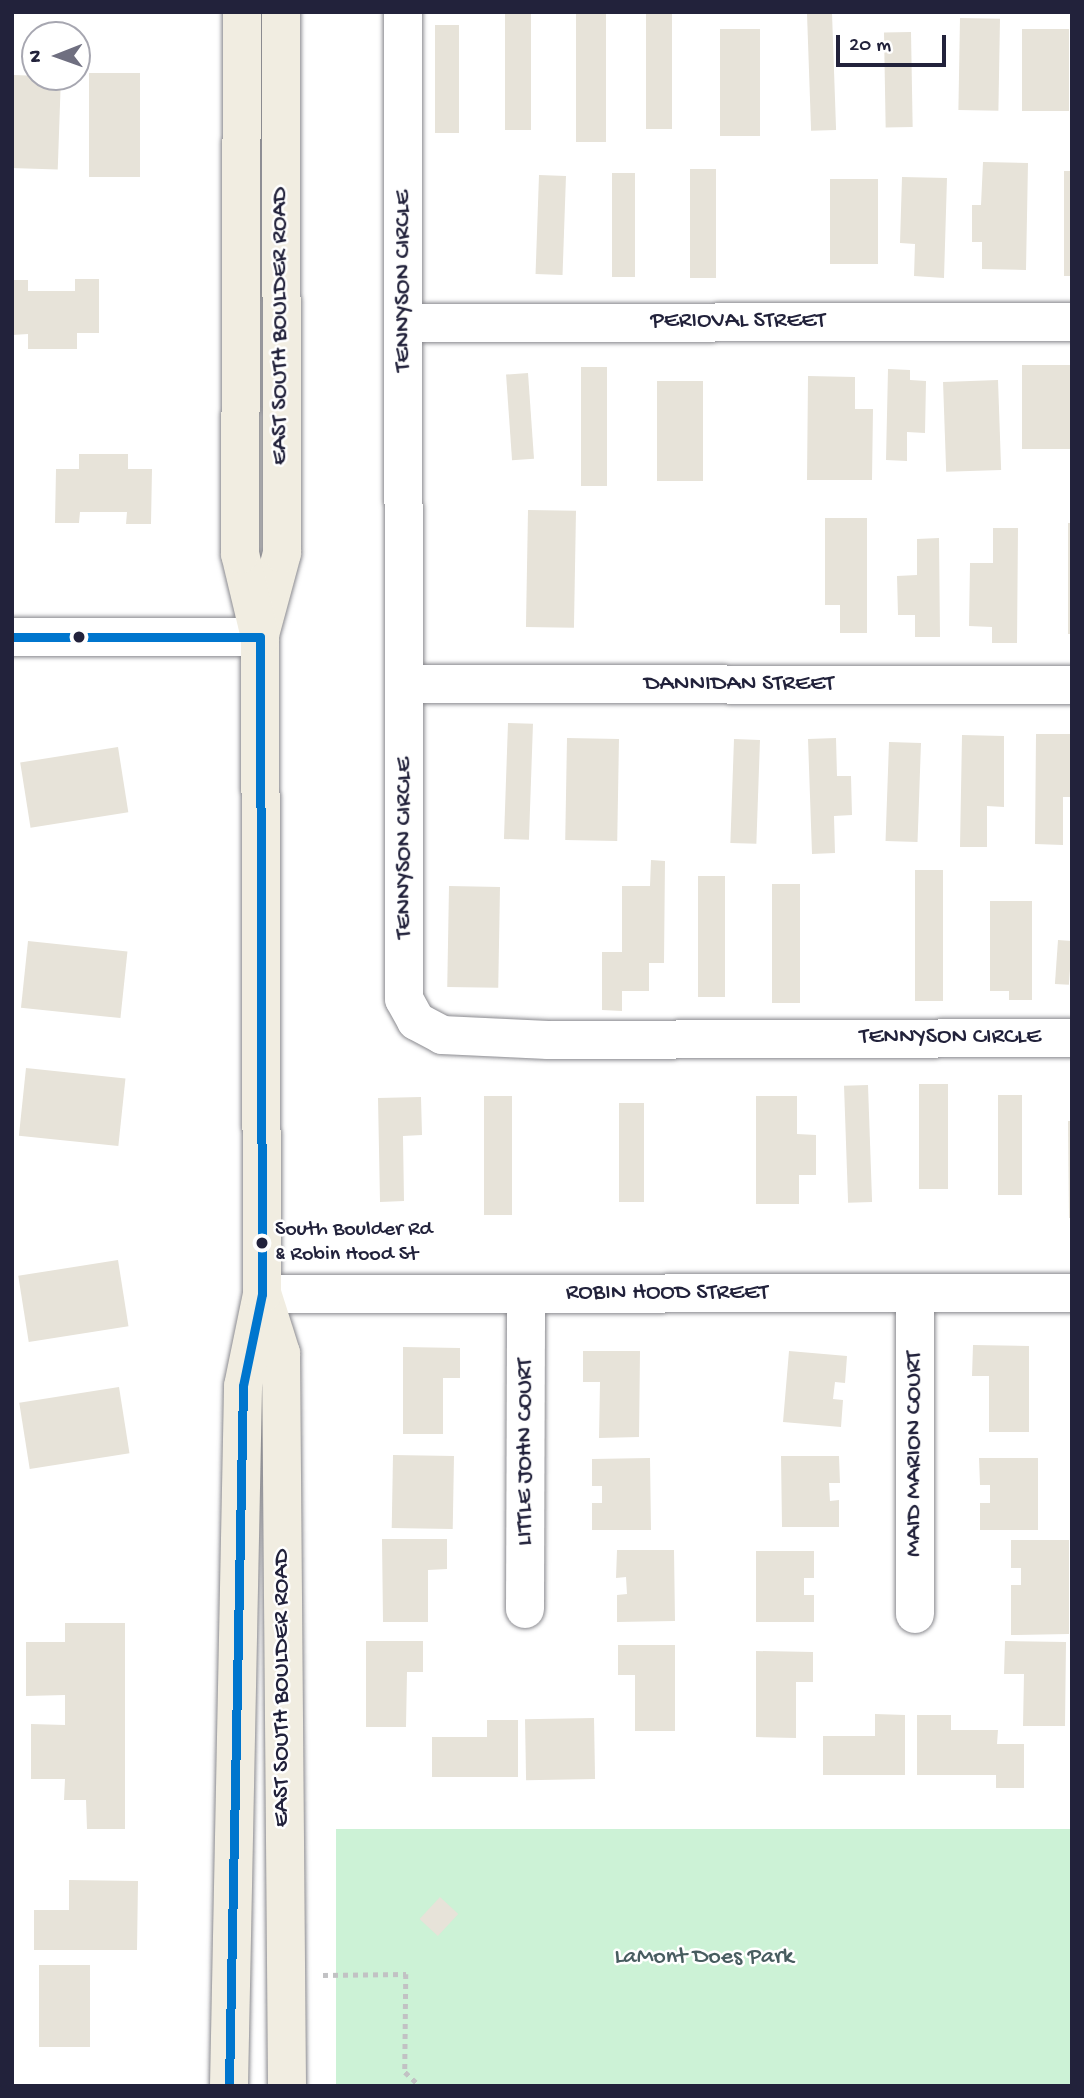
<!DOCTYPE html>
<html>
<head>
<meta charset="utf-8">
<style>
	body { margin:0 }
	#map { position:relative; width:1084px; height:2098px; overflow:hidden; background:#fff; font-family:"Gochi Hand",sans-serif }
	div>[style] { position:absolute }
	.green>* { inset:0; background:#ccf2d6; transform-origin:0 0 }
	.building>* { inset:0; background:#e7e3d9; transform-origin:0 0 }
	.path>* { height:4.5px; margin-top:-2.25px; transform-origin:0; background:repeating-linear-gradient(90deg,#c2c2c4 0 5px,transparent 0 10px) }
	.roads { filter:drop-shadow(0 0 2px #8a8a8f) drop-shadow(0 0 2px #8a8a8f) }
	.minor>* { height:38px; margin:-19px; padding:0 19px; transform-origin:19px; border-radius:19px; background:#fff }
	.major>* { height:38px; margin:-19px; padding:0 19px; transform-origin:19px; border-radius:19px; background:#f1ede1 }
	.bus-1>* { height:9px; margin:-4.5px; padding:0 4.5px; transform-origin:4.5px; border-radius:4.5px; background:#0076ce }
	.dots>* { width:19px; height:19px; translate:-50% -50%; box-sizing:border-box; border:4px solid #fff; border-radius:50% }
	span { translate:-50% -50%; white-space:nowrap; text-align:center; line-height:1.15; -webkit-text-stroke:5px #fff; paint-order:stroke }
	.bus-label { font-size:22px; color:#22223b }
	.left { translate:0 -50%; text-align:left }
	.street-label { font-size:24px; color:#22223b }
	.park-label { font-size:24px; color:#485d60 }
	.frame { position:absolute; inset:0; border:14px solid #22223b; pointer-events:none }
	.north { position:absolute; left:21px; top:21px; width:70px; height:70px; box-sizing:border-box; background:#fff; border:2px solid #a7a7b1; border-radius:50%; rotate:269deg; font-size:19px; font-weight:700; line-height:28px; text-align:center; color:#22223b }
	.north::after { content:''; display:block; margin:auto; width:24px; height:32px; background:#6f6f80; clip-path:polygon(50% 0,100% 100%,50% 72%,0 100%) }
	.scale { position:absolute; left:836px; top:35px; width:110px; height:32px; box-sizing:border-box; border:4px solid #22223b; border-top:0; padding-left:9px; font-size:21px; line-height:24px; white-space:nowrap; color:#22223b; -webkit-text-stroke:5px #fff; paint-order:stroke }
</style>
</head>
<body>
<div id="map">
	<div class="green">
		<div style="left:1072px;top:1829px;width:257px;height:736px;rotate:90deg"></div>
	</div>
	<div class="building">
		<div style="left:505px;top:12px;width:26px;height:118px"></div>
		<div style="left:576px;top:12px;width:30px;height:130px"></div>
		<div style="left:646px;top:12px;width:26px;height:117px"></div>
		<div style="left:832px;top:13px;width:117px;height:25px;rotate:88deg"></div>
		<div style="left:960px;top:18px;width:40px;height:92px;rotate:1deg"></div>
		<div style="left:435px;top:25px;width:24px;height:108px"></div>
		<div style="left:720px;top:29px;width:40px;height:107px"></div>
		<div style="left:1022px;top:29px;width:47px;height:82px"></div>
		<div style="left:911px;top:32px;width:95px;height:27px;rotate:89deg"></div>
		<div style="left:89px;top:73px;width:51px;height:104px"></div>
		<div style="left:14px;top:75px;width:47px;height:93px;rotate:2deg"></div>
		<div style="clip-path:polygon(983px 162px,1028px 163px,1026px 270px,982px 269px,982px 242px,972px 242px,972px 205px,981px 205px)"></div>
		<div style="left:690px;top:169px;width:26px;height:109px"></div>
		<div style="left:1064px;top:171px;width:8px;height:105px"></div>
		<div style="left:612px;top:173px;width:23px;height:104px"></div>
		<div style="left:539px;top:175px;width:27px;height:99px;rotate:2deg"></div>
		<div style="clip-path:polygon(902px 177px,947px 178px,944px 278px,914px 276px,915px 244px,900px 243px)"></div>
		<div style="left:830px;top:179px;width:48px;height:85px"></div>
		<div style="clip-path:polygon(75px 279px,99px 279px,99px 333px,77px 333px,77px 349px,28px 349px,28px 334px,12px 335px,12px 280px,28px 280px,28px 291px,75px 291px)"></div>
		<div style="left:1072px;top:365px;width:84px;height:50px;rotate:90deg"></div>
		<div style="left:607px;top:367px;width:119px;height:26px;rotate:90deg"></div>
		<div style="clip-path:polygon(888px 369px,910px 370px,910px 380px,926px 381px,925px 433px,907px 432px,907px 461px,886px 460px)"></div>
		<div style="left:528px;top:373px;width:86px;height:22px;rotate:86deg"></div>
		<div style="clip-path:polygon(808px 376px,855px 377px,855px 409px,873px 409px,872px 480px,807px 480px)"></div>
		<div style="left:998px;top:380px;width:90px;height:55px;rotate:88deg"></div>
		<div style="left:657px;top:381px;width:46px;height:100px"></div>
		<div style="clip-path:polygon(79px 454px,128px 454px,128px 469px,152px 469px,151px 524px,126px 524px,127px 512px,80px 512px,79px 523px,55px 523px,56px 469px,79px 469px)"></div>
		<div style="left:528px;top:510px;width:48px;height:117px;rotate:1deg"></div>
		<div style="clip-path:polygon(825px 518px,867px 518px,867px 633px,840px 633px,840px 605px,825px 605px)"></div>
		<div style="left:1068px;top:523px;width:4px;height:111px"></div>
		<div style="clip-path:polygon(993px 528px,1018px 528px,1017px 643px,992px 643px,992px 627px,969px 626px,970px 563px,993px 563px)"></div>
		<div style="clip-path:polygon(939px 538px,940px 637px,915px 637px,915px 615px,898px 615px,897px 576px,917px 575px,917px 539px)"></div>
		<div style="left:508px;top:723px;width:25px;height:116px;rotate:2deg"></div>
		<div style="clip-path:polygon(1036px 734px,1072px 734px,1072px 797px,1063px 797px,1063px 845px,1035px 844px)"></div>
		<div style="clip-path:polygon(962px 735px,1004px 736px,1004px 807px,987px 806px,987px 847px,960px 847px)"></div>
		<div style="left:567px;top:738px;width:52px;height:102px;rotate:1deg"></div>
		<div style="clip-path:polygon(836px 738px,837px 776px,851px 776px,852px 815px,834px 816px,835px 853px,812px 854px,808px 739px)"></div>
		<div style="left:734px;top:739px;width:26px;height:104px;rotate:2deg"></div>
		<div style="left:889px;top:742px;width:32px;height:99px;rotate:2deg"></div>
		<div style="left:118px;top:747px;width:66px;height:99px;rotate:81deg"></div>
		<div style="clip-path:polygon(651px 860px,665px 861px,664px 963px,649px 963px,649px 991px,622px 991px,622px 1011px,602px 1010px,602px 952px,622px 952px,622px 886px,650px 886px)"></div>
		<div style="left:915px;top:870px;width:28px;height:131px"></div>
		<div style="left:698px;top:876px;width:27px;height:121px"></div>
		<div style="left:772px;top:884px;width:28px;height:119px"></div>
		<div style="left:449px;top:886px;width:51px;height:101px;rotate:1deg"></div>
		<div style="clip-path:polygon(990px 901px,1032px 901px,1032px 1000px,1009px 1000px,1009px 991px,990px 991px)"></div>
		<div style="left:1058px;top:940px;width:14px;height:44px;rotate:4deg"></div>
		<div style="left:28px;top:941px;width:100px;height:67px;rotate:6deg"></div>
		<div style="left:26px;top:1068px;width:100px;height:68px;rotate:6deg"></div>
		<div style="left:919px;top:1084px;width:29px;height:105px"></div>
		<div style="left:868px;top:1085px;width:117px;height:24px;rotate:88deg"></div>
		<div style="left:998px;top:1095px;width:24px;height:100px"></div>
		<div style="left:484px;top:1096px;width:28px;height:119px"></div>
		<div style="clip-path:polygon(756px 1096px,797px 1096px,797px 1134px,816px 1135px,816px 1175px,799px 1175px,799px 1204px,756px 1204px)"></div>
		<div style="clip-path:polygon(421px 1097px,422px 1135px,403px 1136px,404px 1201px,380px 1202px,378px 1098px)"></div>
		<div style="left:619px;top:1103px;width:25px;height:99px"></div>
		<div style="clip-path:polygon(1068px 1121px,1072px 1121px,1072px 1218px,1069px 1218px)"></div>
		<div style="left:118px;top:1260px;width:67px;height:101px;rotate:81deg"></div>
		<div style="clip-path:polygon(973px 1345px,1029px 1346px,1029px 1432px,989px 1432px,989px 1376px,972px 1376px)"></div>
		<div style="clip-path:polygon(403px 1347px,460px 1348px,460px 1378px,443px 1378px,443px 1434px,403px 1434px)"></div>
		<div style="clip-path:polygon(583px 1351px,640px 1351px,639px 1437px,599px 1438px,600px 1382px,583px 1382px)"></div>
		<div style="clip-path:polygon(789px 1351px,847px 1356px,845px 1383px,835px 1382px,833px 1399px,843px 1400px,841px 1427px,783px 1422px)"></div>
		<div style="left:119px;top:1387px;width:67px;height:101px;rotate:81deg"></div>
		<div style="left:393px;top:1455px;width:61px;height:73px;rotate:1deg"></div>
		<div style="clip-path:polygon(781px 1456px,839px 1456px,840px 1483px,829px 1483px,830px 1501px,839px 1500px,839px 1527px,782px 1527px)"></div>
		<div style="clip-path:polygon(650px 1458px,651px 1530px,592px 1530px,592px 1503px,602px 1503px,602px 1486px,592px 1486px,592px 1459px)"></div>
		<div style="clip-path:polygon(979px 1458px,1038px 1458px,1038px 1530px,980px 1530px,980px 1503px,990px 1503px,990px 1485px,980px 1485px)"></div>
		<div style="clip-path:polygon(382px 1539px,447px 1539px,447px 1569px,428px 1570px,428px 1622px,383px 1622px)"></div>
		<div style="clip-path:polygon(1011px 1540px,1069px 1540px,1069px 1634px,1011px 1635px,1011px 1585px,1021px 1585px,1021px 1568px,1011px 1568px)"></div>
		<div style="clip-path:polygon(617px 1550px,674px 1550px,675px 1621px,617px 1622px,617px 1595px,627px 1594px,626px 1577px,616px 1578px)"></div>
		<div style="clip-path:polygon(756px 1551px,814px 1551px,814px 1578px,804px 1578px,804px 1595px,814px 1595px,814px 1622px,756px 1622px)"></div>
		<div style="clip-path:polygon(65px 1623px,125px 1623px,125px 1829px,87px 1829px,86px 1800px,64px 1800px,65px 1779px,31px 1779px,31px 1724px,65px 1725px,65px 1695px,26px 1696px,26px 1642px,65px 1642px)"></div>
		<div style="clip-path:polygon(366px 1641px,423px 1641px,423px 1672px,407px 1672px,406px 1727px,366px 1727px)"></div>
		<div style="clip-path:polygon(1005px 1641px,1066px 1642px,1065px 1726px,1023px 1726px,1024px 1674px,1004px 1674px)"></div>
		<div style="clip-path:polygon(618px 1645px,675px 1645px,675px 1731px,635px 1731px,635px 1675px,618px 1675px)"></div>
		<div style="clip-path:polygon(756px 1651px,813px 1652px,813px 1682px,796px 1682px,796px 1738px,756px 1737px)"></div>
		<div style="clip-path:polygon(875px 1714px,905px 1715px,905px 1775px,823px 1775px,823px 1736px,875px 1736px)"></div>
		<div style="clip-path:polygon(917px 1715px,951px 1715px,951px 1730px,998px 1730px,997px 1744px,1024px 1744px,1024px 1788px,996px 1788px,996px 1775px,917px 1775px)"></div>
		<div style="left:594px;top:1718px;width:61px;height:69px;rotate:89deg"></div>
		<div style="clip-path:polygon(487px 1720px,518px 1720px,518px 1777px,432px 1777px,432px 1737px,487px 1737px)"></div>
		<div style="clip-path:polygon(69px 1880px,138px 1881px,137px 1950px,34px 1950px,34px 1910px,69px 1910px)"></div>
		<div style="left:440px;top:1897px;width:25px;height:30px;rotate:43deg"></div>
		<div style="left:39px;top:1965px;width:51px;height:82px"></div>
	</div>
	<div class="path">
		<div style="left:323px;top:1975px;width:83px;rotate:-0.7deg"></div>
		<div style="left:406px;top:1974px;width:98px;rotate:90.6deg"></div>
		<div style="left:405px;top:2072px;width:21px;rotate:43deg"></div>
	</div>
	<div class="roads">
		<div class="minor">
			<div style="left:403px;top:12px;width:987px;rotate:89.94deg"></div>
			<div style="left:404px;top:999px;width:25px;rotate:61deg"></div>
			<div style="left:416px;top:1021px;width:30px;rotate:28deg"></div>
			<div style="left:442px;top:1035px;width:106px;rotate:2.7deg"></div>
			<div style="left:548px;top:1040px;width:524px;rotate:-0.22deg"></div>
			<div style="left:403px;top:323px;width:669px;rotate:-0.09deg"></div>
			<div style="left:12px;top:637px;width:248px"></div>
			<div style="left:405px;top:684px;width:667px;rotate:0.09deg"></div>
			<div style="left:262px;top:1294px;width:810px;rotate:-0.07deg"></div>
			<div style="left:525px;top:1609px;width:315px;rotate:-89.8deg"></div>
			<div style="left:915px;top:1614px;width:320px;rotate:-90deg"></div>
		</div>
		<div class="major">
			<div style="left:261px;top:631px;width:81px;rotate:-74.9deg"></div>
			<div style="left:282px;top:553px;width:541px;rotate:-90.11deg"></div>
			<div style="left:263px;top:1296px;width:60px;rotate:72.5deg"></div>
			<div style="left:281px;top:1353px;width:733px;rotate:89.53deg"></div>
			<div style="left:229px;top:2086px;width:700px;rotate:-88.85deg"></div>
			<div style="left:243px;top:1386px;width:94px;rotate:-78.3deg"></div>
			<div style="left:262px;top:1294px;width:657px;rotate:-90.17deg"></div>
			<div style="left:260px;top:637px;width:85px;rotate:-103.5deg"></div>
			<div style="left:240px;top:554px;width:542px;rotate:-89.79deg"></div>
		</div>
	</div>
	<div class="bus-1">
		<div style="left:12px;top:637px;width:248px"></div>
		<div style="left:260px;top:637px;width:657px;rotate:89.83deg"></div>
		<div style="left:262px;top:1294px;width:94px;rotate:101.7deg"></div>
		<div style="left:243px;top:1386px;width:700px;rotate:91.15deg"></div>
	</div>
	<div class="dots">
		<div style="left:79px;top:637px;background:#22223b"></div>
		<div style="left:262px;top:1243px;background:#22223b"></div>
	</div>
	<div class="bus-label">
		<span class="left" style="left:275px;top:1243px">South Boulder Rd<br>&amp; Robin Hood St</span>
	</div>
	<div class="street-label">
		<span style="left:404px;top:281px;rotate:-90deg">TENNYSON CIRCLE</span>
		<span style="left:738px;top:322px">PERIOVAL STREET</span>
		<span style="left:281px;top:326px;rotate:-90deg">EAST SOUTH BOULDER ROAD</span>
		<span style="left:739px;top:685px">DANNIDAN STREET</span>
		<span style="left:405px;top:848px;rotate:-90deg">TENNYSON CIRCLE</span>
		<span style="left:950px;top:1038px">TENNYSON CIRCLE</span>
		<span style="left:667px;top:1294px">ROBIN HOOD STREET</span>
		<span style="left:526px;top:1452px;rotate:-90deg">LITTLE JOHN COURT</span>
		<span style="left:915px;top:1454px;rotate:-90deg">MAID MARION COURT</span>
		<span style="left:283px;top:1688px;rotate:-90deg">EAST SOUTH BOULDER ROAD</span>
	</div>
	<div class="park-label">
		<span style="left:704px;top:1958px">LaMont Does Park</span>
	</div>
	<div class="frame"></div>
	<div class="north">N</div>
	<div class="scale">20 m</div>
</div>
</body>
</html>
